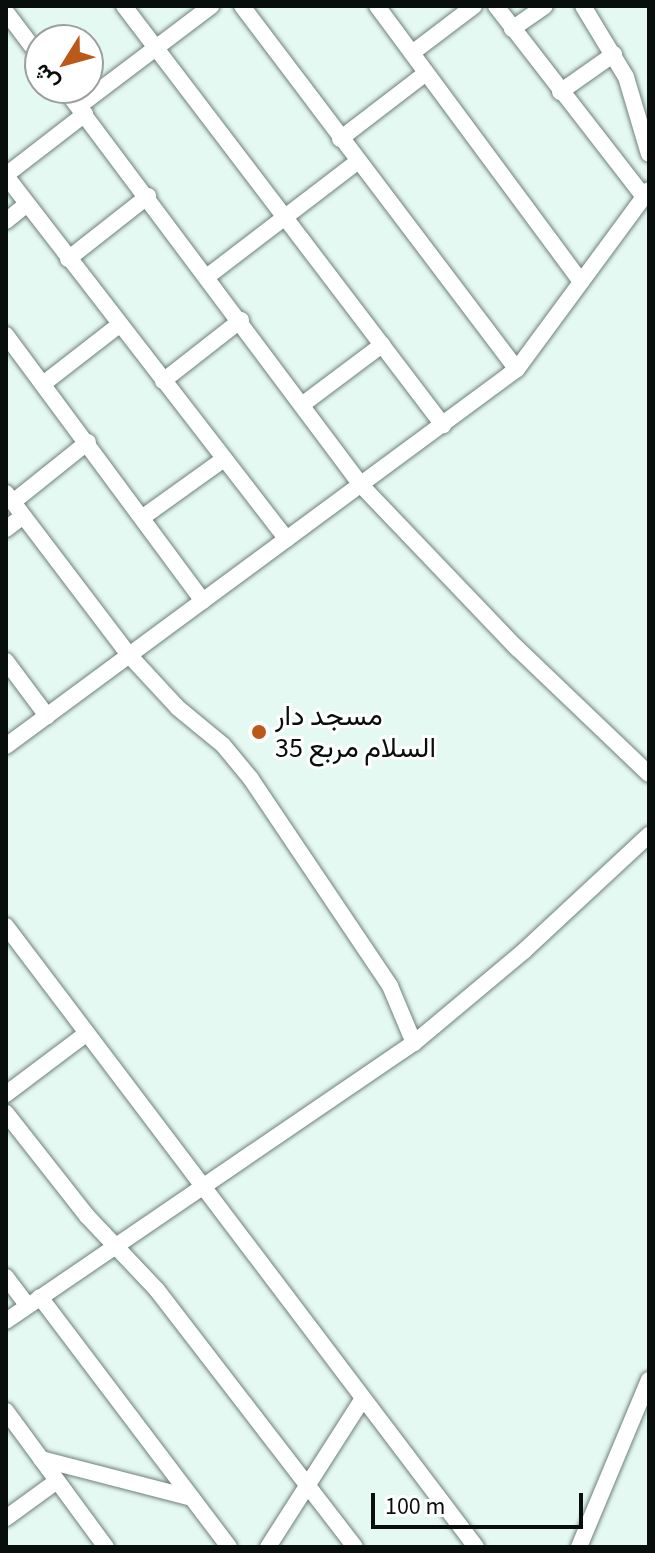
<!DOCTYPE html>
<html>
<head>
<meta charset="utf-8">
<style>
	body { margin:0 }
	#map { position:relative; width:655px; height:1553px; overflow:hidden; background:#e5f9f3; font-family:"Source Sans 3",Vazirmatn,sans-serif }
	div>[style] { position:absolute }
	.roads { filter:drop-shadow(0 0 2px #6f807b) drop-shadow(0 0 2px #6f807b) }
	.minor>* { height:16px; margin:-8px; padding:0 8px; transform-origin:8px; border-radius:8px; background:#fff }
	.dots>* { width:22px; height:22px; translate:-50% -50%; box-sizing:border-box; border:4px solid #fff; border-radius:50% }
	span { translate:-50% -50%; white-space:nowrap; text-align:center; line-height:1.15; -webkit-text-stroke:6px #fff; paint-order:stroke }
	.poi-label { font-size:28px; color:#080e0c }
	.left { translate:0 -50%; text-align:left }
	.frame { position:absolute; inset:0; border:8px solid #080e0c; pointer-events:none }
	.north { position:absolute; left:24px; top:24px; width:80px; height:80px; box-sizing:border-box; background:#fff; border:2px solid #9c9f9e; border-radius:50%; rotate:233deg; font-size:22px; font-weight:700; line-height:32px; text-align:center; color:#080e0c }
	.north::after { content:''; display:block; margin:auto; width:28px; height:36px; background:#ba5919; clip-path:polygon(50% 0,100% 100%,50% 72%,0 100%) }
	.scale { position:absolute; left:371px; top:1493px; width:212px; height:36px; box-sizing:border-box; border:4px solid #080e0c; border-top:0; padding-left:10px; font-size:24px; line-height:28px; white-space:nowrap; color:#080e0c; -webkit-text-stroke:6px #fff; paint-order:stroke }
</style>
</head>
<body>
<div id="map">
	<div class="roads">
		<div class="minor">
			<div style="left:124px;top:6px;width:527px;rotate:52.72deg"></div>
			<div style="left:242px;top:6px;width:455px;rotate:52.9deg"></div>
			<div style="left:377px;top:6px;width:343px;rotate:53.5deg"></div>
			<div style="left:496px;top:6px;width:243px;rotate:52.2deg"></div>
			<div style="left:583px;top:6px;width:83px;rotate:58.8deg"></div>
			<div style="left:626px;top:77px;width:80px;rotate:73.4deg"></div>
			<div style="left:6px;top:12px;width:56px;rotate:52.9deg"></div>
			<div style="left:512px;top:29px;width:40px;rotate:-34.9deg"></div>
			<div style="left:412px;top:53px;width:78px;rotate:-37.2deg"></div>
			<div style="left:64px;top:88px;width:496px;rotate:53.2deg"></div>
			<div style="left:361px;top:485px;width:226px;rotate:46.3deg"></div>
			<div style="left:517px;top:648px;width:182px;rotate:43.7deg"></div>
			<div style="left:560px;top:92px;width:66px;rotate:-35.1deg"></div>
			<div style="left:79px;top:106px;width:166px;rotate:-37.1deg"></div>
			<div style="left:340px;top:139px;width:108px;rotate:-37.5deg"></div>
			<div style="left:6px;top:175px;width:100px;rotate:-37.7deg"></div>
			<div style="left:6px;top:176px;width:459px;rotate:52.3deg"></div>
			<div style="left:6px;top:221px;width:27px;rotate:-39deg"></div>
			<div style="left:68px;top:259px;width:102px;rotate:-38.2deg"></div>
			<div style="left:208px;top:276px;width:188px;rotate:-37.4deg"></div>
			<div style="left:6px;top:335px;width:331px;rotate:53.5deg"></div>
			<div style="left:163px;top:381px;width:99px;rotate:-38deg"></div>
			<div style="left:43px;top:384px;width:96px;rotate:-37.8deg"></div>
			<div style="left:303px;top:404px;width:99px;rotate:-36.8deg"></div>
			<div style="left:6px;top:493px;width:203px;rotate:52.8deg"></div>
			<div style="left:129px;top:655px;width:72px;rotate:47.2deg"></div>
			<div style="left:178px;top:708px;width:58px;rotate:39.4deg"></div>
			<div style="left:223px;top:745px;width:44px;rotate:50.5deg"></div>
			<div style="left:251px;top:779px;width:249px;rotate:56.1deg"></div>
			<div style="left:390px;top:986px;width:62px;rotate:67.2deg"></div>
			<div style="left:13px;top:502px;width:96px;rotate:-38.7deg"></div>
			<div style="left:143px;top:517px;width:100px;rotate:-35.6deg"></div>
			<div style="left:6px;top:529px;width:20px;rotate:-37deg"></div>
			<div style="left:6px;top:661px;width:69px;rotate:53.3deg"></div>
			<div style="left:6px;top:746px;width:635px;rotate:-36.42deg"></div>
			<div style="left:517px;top:369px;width:222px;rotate:-53.6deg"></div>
			<div style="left:6px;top:926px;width:779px;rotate:52.88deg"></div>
			<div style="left:6px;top:1094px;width:100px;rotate:-36.9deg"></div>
			<div style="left:6px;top:1113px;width:131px;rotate:51.8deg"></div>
			<div style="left:87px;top:1216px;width:102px;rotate:46.6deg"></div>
			<div style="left:157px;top:1290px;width:324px;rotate:52.4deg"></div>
			<div style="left:6px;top:1277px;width:36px;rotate:53deg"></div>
			<div style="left:40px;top:1297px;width:313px;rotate:52.9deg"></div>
			<div style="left:6px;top:1321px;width:494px;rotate:-34.3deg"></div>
			<div style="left:414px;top:1043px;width:143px;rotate:-39.9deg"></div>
			<div style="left:524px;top:951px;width:171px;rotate:-42.9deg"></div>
			<div style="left:6px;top:1411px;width:169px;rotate:53.7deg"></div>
			<div style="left:41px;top:1459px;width:156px;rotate:14.5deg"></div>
			<div style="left:6px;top:1518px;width:63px;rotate:-36deg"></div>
			<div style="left:268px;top:1547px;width:174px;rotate:-57.4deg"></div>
			<div style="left:579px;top:1547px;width:181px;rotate:-67.3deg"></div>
		</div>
	</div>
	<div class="dots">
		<div style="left:259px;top:732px;background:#ba5919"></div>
	</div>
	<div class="poi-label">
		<span class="left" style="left:275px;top:732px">مسجد دار<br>السلام مربع 35</span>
	</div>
	<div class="frame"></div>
	<div class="north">ش</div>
	<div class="scale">100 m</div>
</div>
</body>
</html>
